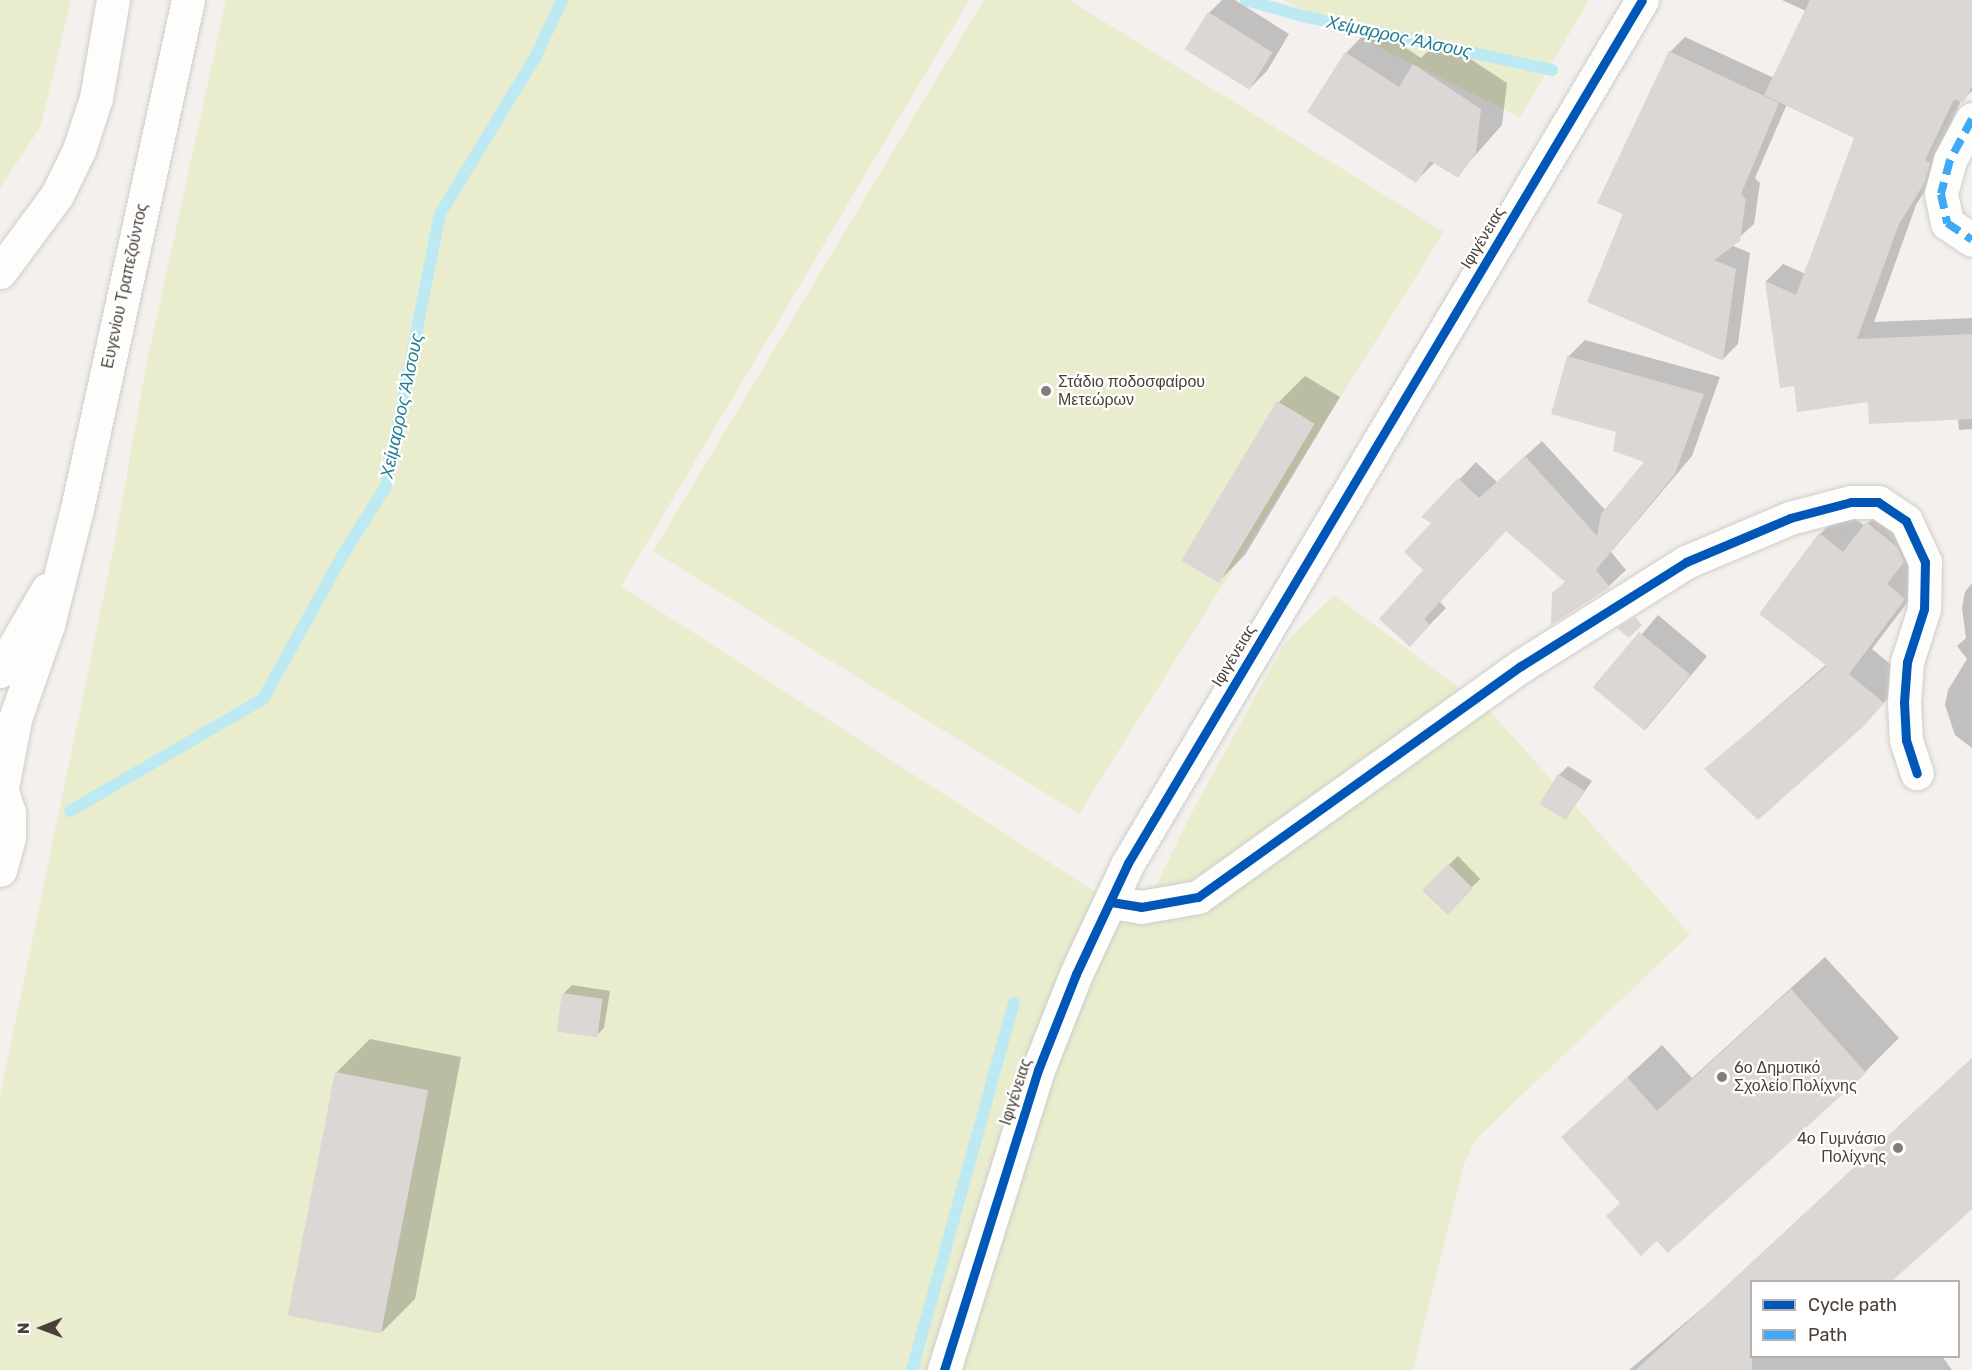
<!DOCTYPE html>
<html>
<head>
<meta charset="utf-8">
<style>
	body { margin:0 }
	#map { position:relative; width:1972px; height:1370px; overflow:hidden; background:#f3f0ee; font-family:Rubik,sans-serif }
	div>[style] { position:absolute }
	.green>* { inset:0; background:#e9edce }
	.shadow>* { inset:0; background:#0003; transform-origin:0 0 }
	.stream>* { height:12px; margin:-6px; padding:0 6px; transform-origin:6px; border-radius:6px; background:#bdeaf2 }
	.building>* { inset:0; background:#dbd7d4; transform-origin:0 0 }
	.roads { filter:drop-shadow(0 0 2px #d0ccca) drop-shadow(0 0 2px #d0ccca) }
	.minor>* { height:33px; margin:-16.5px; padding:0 16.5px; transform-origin:16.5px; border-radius:16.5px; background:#fdfdfc }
	.tertiary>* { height:33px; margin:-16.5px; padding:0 16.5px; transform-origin:16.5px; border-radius:16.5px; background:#fdfdfc }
	.quiet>* { height:8px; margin-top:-4px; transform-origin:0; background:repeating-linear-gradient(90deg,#3fa9f5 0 15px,transparent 0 23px) }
	.cycleway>* { height:9px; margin:-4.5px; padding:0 4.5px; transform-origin:4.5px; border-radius:4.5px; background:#0057b8 }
	.dots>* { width:16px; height:16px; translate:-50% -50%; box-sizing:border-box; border:3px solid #fff; border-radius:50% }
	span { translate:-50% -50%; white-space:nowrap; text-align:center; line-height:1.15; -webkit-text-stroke:4.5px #fff; paint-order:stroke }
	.street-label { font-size:16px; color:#4b3f38 }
	.poi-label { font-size:16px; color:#4b3f38 }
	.left { translate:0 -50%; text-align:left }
	.right { translate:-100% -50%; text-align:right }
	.water-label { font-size:18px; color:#247e92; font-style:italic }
	.legend { position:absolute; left:1750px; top:1280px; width:210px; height:78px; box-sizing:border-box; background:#fff; border:2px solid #b7b2af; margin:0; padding:8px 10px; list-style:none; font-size:18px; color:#4b3f38 }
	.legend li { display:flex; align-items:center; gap:12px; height:30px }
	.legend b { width:30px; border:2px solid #b7b2af }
	.north { position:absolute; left:12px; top:1298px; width:60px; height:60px; -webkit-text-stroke:4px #fff; paint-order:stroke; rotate:269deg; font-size:16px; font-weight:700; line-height:24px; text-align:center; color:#4b3f38 }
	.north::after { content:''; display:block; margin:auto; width:21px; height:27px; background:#4b3f38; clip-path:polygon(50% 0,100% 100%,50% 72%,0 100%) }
</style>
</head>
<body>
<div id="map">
	<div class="green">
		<div style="clip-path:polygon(0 0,71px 0,41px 126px,0 188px)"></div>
		<div style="clip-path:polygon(226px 0,969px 0,621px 586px,1111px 902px,1136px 926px,1191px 814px,1284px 644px,1334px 595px,1488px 709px,1690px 934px,1476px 1139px,1464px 1164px,1413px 1370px,0 1370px,0 1096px,113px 551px,147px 362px)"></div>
		<div style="clip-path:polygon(984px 0,1069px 0,1444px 232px,1079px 814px,653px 551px)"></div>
		<div style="clip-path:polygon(1283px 0,1589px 0,1520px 117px)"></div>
	</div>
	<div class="shadow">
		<div style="clip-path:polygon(1222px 0,1235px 0,1289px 34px,1267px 71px,1249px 89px,1187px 50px,1209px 13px)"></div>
		<div style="clip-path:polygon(1782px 0,1972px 0,1972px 91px,1961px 101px,1942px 142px,1942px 163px,1916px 205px,1874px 322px,1972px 318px,1972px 429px,1959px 430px,1958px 418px,1795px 384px,1781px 386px,1766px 281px,1783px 264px,1806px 274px,1855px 137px,1787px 104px,1755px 178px,1760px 183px,1754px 224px,1731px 245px,1750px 253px,1738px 344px,1723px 359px,1625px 213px,1670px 52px,1685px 37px,1774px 78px,1806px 11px)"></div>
		<div style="clip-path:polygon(1372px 26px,1421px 58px,1440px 39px,1507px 83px,1502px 125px,1457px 176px,1435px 162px,1416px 181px,1309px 111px,1346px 53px)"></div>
		<div style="clip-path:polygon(1585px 340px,1720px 377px,1692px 456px,1611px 552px,1626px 570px,1609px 586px,1553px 622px,1566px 581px,1506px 530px,1440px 602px,1446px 608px,1410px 645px,1433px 523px,1424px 517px,1476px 462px,1497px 482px,1542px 441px,1606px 511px,1646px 462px,1618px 431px,1568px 357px)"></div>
		<div style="clip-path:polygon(1305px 376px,1340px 397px,1245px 555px,1219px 581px,1279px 402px)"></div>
		<div style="clip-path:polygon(1891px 499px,1929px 574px,1872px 649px,1907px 678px,1863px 725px,1706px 769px,1827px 664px,1820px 534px,1844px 510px,1865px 526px)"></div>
		<div style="clip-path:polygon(1972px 583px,1972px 748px,1955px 735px,1945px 705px,1948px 690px,1967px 659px,1957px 646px,1966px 638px,1962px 608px,1965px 592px)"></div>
		<div style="left:1658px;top:615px;width:64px;height:96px;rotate:40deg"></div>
		<div style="clip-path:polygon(1568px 766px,1592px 781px,1566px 818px,1559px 775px)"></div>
		<div style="left:1458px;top:856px;width:32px;height:48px;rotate:46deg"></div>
		<div style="clip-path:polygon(1825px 957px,1899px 1038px,1865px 1072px,1563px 1137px,1662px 1045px,1692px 1078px)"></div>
		<div style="clip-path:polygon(572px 985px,610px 991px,604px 1028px,595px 1037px,564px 993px)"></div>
		<div style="clip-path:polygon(370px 1039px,461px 1057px,415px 1299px,382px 1332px,336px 1073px)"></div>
		<div style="clip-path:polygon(1972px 1058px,1972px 1205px,1889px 1282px,1752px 1282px,1752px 1356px,1942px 1356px,1952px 1370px,1629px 1370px,1705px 1306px)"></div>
	</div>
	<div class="stream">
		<div style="left:1246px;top:0;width:58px;rotate:15.9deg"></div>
		<div style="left:1302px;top:16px;width:256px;rotate:12.2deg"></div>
		<div style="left:70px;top:811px;width:223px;rotate:-30.1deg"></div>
		<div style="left:263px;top:699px;width:167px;rotate:-61deg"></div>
		<div style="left:344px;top:553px;width:79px;rotate:-57.9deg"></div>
		<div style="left:386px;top:486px;width:277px;rotate:-78.8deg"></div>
		<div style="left:440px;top:214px;width:183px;rotate:-58.7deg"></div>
		<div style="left:535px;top:58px;width:64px;rotate:-65deg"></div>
		<div style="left:912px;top:1370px;width:381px;rotate:-74.5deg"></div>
	</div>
	<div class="building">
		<div style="clip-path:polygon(1810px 0,1972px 0,1972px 86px,1963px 103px,1954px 99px,1925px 160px,1930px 163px,1925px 182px,1899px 224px,1857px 339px,1972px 334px,1972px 419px,1869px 424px,1868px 402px,1797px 412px,1794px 386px,1780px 388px,1765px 281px,1796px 295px,1854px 138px,1764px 95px)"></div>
		<div style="left:1208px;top:12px;width:76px;height:44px;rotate:32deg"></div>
		<div style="clip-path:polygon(1669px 51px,1779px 103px,1741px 194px,1746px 199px,1740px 241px,1714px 260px,1736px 269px,1723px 361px,1587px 302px,1623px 214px,1597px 203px)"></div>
		<div style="clip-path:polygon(1345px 52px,1399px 87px,1413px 64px,1481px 109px,1476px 153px,1458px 178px,1430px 161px,1416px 183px,1307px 112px)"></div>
		<div style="clip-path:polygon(1567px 356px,1704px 394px,1675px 474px,1596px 570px,1610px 587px,1551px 625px,1552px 593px,1565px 582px,1506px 531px,1424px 619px,1430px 625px,1410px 647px,1379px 619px,1423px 570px,1404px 552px,1431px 523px,1421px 517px,1458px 478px,1479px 498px,1525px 456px,1597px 536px,1601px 514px,1644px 462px,1613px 451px,1616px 432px,1551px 414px)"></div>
		<div style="left:1277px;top:401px;width:44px;height:186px;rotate:31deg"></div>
		<div style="clip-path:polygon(1866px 522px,1897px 547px,1904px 562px,1887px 584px,1905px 599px,1849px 674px,1884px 703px,1864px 726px,1758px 820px,1704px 769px,1827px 666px,1759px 614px,1819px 533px,1843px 552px)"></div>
		<div style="clip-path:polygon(1635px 617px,1642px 625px,1629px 638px,1617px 628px)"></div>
		<div style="left:1639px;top:632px;width:67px;height:72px;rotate:40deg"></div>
		<div style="left:1558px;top:774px;width:31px;height:35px;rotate:32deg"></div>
		<div style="left:1448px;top:864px;width:35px;height:37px;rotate:44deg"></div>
		<div style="clip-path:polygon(1791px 989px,1866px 1073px,1668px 1253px,1657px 1241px,1641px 1256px,1606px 1216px,1620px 1203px,1561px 1137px,1627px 1077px,1657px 1111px)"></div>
		<div style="left:562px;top:993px;width:41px;height:39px;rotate:8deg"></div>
		<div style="clip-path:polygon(1972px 1058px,1972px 1209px,1957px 1223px,1892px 1281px,1752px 1281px,1752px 1370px,1636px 1370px)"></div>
		<div style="left:335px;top:1072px;width:95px;height:248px;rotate:11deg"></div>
	</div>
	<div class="roads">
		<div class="minor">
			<div style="left:1972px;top:119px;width:47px;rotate:118.2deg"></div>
			<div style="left:1950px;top:160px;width:35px;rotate:105deg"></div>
			<div style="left:1941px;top:194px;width:30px;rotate:78deg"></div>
			<div style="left:1947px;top:223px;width:30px;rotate:34deg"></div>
			<div style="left:0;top:272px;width:96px;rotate:-53.5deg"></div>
			<div style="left:57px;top:195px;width:50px;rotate:-63.9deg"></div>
			<div style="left:79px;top:150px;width:55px;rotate:-71.9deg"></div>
			<div style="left:96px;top:98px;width:99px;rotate:-80.2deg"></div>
			<div style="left:1111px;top:902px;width:30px;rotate:9deg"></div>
			<div style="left:1141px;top:907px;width:58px;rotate:-10deg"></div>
			<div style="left:1198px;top:897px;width:397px;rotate:-35.6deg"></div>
			<div style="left:1521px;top:666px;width:195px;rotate:-32.2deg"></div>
			<div style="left:1686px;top:562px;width:113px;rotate:-22.9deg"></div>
			<div style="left:1790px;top:518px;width:63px;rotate:-14.7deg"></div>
			<div style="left:1851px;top:502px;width:27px"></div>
			<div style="left:1878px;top:502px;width:34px;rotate:34deg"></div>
			<div style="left:1906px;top:521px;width:45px;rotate:65.1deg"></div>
			<div style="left:1925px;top:562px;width:47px;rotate:91.2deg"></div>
			<div style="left:1924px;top:609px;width:56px;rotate:107.8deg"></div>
			<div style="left:1907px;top:662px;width:40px;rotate:94.3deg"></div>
			<div style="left:1904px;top:702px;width:38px;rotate:87deg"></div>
			<div style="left:1906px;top:740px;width:35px;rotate:72deg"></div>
		</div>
		<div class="tertiary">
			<div style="left:0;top:671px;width:94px;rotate:-59.9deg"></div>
			<div style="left:0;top:785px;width:28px;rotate:72deg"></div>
			<div style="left:9px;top:812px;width:25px;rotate:90deg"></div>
			<div style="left:9px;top:837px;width:34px;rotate:105deg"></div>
			<div style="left:2px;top:788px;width:70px;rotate:-79.3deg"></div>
			<div style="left:15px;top:719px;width:100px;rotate:-70.7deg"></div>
			<div style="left:48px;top:625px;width:120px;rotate:-76deg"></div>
			<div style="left:77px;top:509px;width:521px;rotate:-77.7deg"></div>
			<div style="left:944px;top:1370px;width:314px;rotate:-72.6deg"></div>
			<div style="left:1038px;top:1070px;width:103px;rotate:-68.4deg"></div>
			<div style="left:1076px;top:974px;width:123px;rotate:-64.9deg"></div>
			<div style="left:1128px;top:863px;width:1004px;rotate:-59.22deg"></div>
		</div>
	</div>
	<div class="quiet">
		<div style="left:1972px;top:119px;width:47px;rotate:118.2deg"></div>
		<div style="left:1950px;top:160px;width:35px;rotate:105deg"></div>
		<div style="left:1941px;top:194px;width:30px;rotate:78deg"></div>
		<div style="left:1947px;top:223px;width:30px;rotate:34deg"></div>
	</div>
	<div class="cycleway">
		<div style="left:1111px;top:902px;width:30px;rotate:9deg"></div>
		<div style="left:1141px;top:907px;width:58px;rotate:-10deg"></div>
		<div style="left:1198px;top:897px;width:397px;rotate:-35.6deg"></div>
		<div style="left:1521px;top:666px;width:195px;rotate:-32.2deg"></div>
		<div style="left:1686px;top:562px;width:113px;rotate:-22.9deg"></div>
		<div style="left:1790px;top:518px;width:63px;rotate:-14.7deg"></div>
		<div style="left:1851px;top:502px;width:27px"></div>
		<div style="left:1878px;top:502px;width:34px;rotate:34deg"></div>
		<div style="left:1906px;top:521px;width:45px;rotate:65.1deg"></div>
		<div style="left:1925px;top:562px;width:47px;rotate:91.2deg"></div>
		<div style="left:1924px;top:609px;width:56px;rotate:107.8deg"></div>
		<div style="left:1907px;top:662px;width:40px;rotate:94.3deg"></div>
		<div style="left:1904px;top:702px;width:38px;rotate:87deg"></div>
		<div style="left:1906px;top:740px;width:35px;rotate:72deg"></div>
		<div style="left:944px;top:1370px;width:314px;rotate:-72.6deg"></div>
		<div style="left:1038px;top:1070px;width:103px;rotate:-68.4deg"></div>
		<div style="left:1076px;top:974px;width:123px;rotate:-64.9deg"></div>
		<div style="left:1128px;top:863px;width:1004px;rotate:-59.22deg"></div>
	</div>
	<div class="dots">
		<div style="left:1046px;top:391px;background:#867d78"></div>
		<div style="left:1722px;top:1077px;background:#867d78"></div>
		<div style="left:1898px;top:1148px;background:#867d78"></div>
	</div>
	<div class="street-label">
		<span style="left:1483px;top:238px;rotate:-59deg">Ιφιγένειας</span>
		<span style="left:125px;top:286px;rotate:-78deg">Ευγενίου Τραπεζούντος</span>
		<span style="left:1234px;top:656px;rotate:-59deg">Ιφιγένειας</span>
		<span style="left:1016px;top:1092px;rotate:-72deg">Ιφιγένειας</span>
	</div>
	<div class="poi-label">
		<span class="left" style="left:1058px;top:391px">Στάδιο ποδοσφαίρου<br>Μετεώρων</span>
		<span class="left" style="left:1734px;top:1077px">6ο Δημοτικό<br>Σχολείο Πολίχνης</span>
		<span class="right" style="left:1886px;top:1148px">4ο Γυμνάσιο<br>Πολίχνης</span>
	</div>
	<div class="water-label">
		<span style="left:1399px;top:37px;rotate:12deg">Χείμαρρος Άλσους</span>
		<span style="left:402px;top:406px;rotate:-78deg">Χείμαρρος Άλσους</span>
	</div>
	<ul class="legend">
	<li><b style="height:8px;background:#0057b8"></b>Cycle path</li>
	<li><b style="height:8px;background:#3fa9f5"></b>Path</li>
	</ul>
	<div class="north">N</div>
</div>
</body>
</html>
